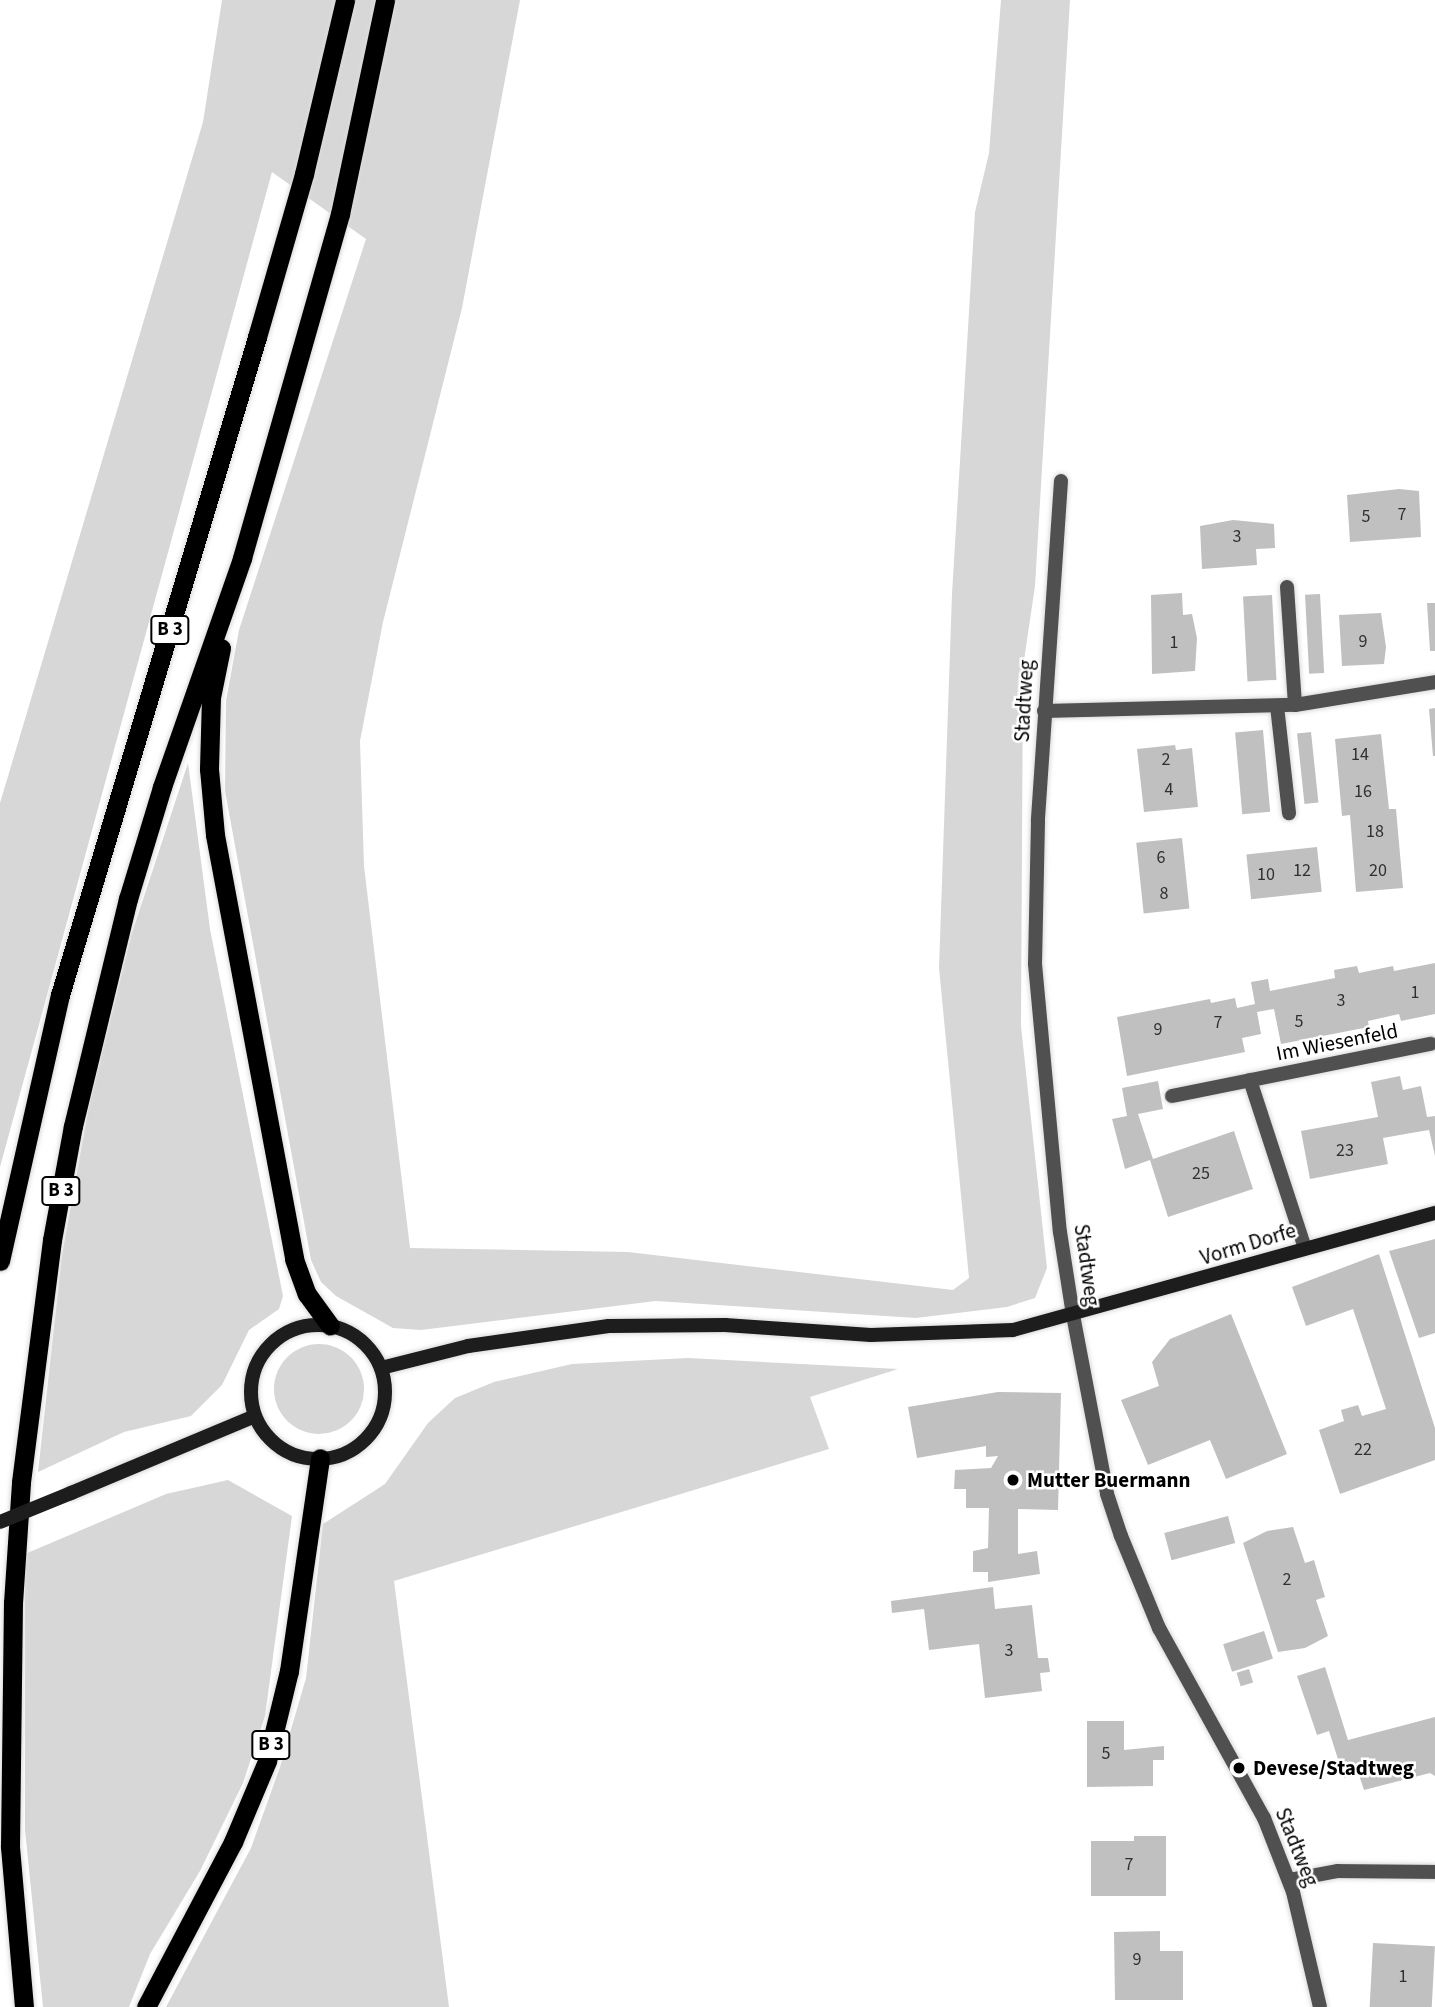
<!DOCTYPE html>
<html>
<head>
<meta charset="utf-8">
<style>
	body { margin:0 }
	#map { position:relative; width:1435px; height:2007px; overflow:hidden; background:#fff; font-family:"Source Sans 3",sans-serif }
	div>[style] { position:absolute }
	.green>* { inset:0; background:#d7d7d7 }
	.round { border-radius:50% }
	.building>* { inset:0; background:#c0c0c0; transform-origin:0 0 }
	.roads { filter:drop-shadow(0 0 2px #dbdbdb) drop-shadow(0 0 2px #dbdbdb) }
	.service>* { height:14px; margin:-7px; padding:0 7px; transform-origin:7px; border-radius:7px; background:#505050 }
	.minor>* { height:14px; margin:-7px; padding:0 7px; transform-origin:7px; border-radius:7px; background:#505050 }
	.secondary>* { height:14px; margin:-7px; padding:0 7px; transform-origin:7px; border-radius:7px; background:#1d1d1d }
	.secondary>.ring { margin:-7px; padding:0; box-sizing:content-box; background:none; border:14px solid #1d1d1d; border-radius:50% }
	.trunk>* { height:19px; margin:-9.5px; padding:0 9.5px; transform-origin:9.5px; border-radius:9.5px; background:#000 }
	.secondary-bridge>* { height:14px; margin:-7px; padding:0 7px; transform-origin:7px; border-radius:7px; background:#1d1d1d }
	.dots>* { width:19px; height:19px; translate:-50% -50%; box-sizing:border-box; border:4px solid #fff; border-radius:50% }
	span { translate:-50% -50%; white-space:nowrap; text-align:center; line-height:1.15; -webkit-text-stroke:5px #fff; paint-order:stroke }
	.number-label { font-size:18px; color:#303030 }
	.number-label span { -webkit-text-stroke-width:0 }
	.shield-label span { padding:2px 5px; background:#fff; border:2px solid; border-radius:5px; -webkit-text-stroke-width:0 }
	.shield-label { font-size:19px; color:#000; font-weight:700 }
	.street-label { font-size:21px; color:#000 }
	.poi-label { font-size:21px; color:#000; font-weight:700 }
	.left { translate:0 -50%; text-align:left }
</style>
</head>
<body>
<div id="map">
	<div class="green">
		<div style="clip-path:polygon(222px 0,520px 0,462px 308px,383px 622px,360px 741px,364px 866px,410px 1248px,628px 1252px,953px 1290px,969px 1278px,939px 968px,952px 594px,975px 212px,989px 153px,1001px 0,1070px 0,1035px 586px,1023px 667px,1021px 1026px,1047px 1268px,1035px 1298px,1007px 1307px,916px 1318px,656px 1301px,421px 1330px,393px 1328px,336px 1296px,321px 1282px,311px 1260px,225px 791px,226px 701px,239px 630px,366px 239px,272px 172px,0 1167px,0 803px,203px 122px)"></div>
		<div style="clip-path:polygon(188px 763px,210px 929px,283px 1296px,279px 1309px,249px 1330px,222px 1385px,191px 1416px,124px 1432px,38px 1472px,62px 1255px,89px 1106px,131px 936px)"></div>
		<div class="round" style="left:274px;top:1344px;width:90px;height:90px"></div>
		<div style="clip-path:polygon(688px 1358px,898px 1369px,810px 1397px,829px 1449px,394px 1581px,449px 2007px,166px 2007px,251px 1848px,280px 1767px,306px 1678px,323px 1524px,385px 1484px,428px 1423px,455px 1398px,494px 1382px,572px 1364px)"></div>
		<div style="clip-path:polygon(228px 1480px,292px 1516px,265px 1716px,243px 1783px,200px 1871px,150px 1954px,129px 2007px,43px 2007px,25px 1830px,25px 1554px,166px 1494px)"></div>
	</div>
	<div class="building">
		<div style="clip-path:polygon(1399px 489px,1419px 491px,1421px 537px,1350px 542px,1347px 495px)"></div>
		<div style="clip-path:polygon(1233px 520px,1274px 524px,1275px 548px,1256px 549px,1257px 565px,1202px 569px,1200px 526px)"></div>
		<div style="clip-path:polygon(1182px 593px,1183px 615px,1192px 614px,1197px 638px,1195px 671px,1152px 674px,1151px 595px)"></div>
		<div style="left:1320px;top:594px;width:79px;height:15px;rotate:87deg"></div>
		<div style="left:1272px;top:595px;width:85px;height:29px;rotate:87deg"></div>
		<div style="clip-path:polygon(1427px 603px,1435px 603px,1435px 651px,1430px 651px)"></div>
		<div style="clip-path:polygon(1381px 613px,1386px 647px,1384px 664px,1342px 666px,1339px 615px)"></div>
		<div style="clip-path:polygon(1435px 708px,1435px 756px,1433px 756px,1429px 709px)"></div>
		<div style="left:1263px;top:730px;width:82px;height:28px;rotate:85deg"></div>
		<div style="left:1311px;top:732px;width:71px;height:14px;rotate:84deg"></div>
		<div style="clip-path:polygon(1381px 734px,1389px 809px,1396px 809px,1403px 888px,1356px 892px,1350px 815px,1342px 816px,1335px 739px)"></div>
		<div style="clip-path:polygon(1175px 745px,1176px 750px,1192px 748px,1198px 807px,1144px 812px,1137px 749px)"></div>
		<div style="left:1182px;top:838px;width:71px;height:46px;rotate:84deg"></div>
		<div style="left:1317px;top:847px;width:45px;height:71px;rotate:84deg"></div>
		<div style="clip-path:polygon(1435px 963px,1435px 1014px,1401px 1021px,1399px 1014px,1368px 1021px,1369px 1027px,1281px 1044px,1274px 1009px,1257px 1012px,1261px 1034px,1242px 1038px,1245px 1052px,1127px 1076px,1117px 1017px,1210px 999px,1211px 1003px,1235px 998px,1237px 1008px,1255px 1004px,1251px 982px,1268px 979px,1270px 991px,1335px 978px,1334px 970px,1357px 966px,1359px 973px,1393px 966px,1394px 971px)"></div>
		<div style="clip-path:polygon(1400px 1076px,1403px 1090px,1421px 1086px,1427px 1117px,1435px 1116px,1435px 1156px,1429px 1130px,1411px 1133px,1383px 1138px,1388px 1164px,1310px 1179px,1301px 1131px,1378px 1117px,1371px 1082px)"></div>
		<div style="clip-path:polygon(1158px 1081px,1163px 1109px,1138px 1114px,1153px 1159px,1234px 1131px,1253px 1189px,1168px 1217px,1150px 1160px,1125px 1169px,1112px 1119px,1127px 1116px,1122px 1088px)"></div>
		<div style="clip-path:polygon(1435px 1239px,1435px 1333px,1419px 1338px,1389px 1251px)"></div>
		<div style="clip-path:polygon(1379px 1254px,1435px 1428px,1435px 1460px,1340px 1494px,1319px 1430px,1344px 1421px,1341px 1410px,1358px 1405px,1362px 1416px,1386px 1409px,1353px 1309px,1306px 1326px,1292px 1287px)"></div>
		<div style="clip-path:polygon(1231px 1314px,1287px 1454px,1226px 1479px,1210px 1440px,1148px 1465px,1121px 1400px,1159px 1386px,1152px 1362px,1170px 1339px)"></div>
		<div style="clip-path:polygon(998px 1392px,1061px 1393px,1058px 1510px,1018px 1509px,1018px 1554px,1037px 1551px,1040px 1574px,988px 1582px,988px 1572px,973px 1572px,973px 1551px,988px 1548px,989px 1508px,966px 1508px,966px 1489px,954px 1489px,955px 1470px,991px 1468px,998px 1456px,986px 1457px,986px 1446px,917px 1458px,908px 1407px)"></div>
		<div style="left:1228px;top:1516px;width:28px;height:66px;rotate:75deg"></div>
		<div style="clip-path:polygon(1293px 1527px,1305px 1563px,1314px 1560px,1325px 1597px,1316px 1600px,1328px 1636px,1305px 1648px,1278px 1652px,1243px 1543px,1267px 1531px)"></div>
		<div style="clip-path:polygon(993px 1587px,995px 1609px,1032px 1605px,1038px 1658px,1048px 1658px,1050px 1672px,1040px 1673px,1042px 1691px,985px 1698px,979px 1644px,929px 1650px,924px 1609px,892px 1613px,891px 1601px)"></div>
		<div style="left:1264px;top:1631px;width:29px;height:43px;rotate:72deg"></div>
		<div style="clip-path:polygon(1325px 1667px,1348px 1740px,1435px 1717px,1435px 1776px,1430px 1773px,1364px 1790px,1358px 1772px,1344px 1778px,1329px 1731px,1317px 1735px,1297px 1676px)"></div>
		<div style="left:1249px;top:1669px;width:14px;height:13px;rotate:73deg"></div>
		<div style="clip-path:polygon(1087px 1721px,1124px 1721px,1124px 1750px,1164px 1746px,1164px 1760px,1153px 1760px,1153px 1786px,1087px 1787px)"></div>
		<div style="clip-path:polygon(1134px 1836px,1166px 1836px,1166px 1896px,1091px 1896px,1091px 1841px,1134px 1841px)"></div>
		<div style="clip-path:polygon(1160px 1931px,1160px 1951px,1183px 1951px,1183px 2000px,1115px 2000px,1114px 1932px)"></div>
		<div style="left:1373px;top:1943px;width:62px;height:64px;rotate:3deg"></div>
	</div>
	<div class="roads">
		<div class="service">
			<div style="left:1287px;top:587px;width:118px;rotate:86.1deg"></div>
			<div style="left:1277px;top:706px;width:108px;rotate:83.6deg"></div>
		</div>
		<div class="minor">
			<div style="left:1061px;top:481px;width:341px;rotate:93.9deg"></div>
			<div style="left:1038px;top:821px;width:143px;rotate:91.2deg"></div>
			<div style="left:1035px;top:964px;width:269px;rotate:84.7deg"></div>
			<div style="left:1060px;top:1232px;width:84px;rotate:81.1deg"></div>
			<div style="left:1073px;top:1315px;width:182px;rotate:79.2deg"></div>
			<div style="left:1107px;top:1494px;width:44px;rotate:71.6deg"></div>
			<div style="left:1121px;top:1536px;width:100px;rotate:67.6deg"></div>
			<div style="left:1159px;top:1628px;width:217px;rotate:61.1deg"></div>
			<div style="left:1264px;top:1818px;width:79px;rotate:68.6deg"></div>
			<div style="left:1293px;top:1892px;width:118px;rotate:76.8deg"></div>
			<div style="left:1044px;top:711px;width:251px;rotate:-1.4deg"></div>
			<div style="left:1295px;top:705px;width:142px;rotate:-9.3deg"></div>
			<div style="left:1250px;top:1080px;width:177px;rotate:71.9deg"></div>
			<div style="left:1172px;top:1096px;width:264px;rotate:-11.4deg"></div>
			<div style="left:1290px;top:1880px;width:49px;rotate:-10.6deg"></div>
			<div style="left:1338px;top:1871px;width:97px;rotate:0.6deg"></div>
		</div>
		<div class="secondary">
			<div class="ring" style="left:251px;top:1325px;width:120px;height:120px"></div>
			<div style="left:381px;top:1368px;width:90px;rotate:-14.2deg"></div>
			<div style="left:468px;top:1346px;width:142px;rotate:-8.1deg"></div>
			<div style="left:609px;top:1326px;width:116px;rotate:-0.5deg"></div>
			<div style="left:725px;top:1325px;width:146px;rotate:3.9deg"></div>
			<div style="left:871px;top:1335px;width:142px;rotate:-2deg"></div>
			<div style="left:1013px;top:1330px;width:438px;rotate:-15.5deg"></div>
			<div style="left:71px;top:1493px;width:199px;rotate:-22.7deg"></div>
		</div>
		<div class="trunk">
			<div style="left:221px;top:648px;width:50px;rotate:101.5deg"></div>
			<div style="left:211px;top:697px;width:72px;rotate:91.6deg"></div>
			<div style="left:209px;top:769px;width:66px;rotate:84.8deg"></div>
			<div style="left:215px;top:835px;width:431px;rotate:79.4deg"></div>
			<div style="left:294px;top:1259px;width:37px;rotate:70deg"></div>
			<div style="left:307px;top:1294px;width:39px;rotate:54deg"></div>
			<div style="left:0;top:1261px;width:273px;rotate:-77.3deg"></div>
			<div style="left:60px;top:995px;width:687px;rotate:-73.33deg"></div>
			<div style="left:257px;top:337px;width:170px;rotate:-73.9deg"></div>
			<div style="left:304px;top:174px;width:179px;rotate:-76.7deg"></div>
			<div style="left:24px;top:2007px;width:162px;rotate:-95deg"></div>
			<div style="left:10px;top:1846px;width:243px;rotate:-89.3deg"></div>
			<div style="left:13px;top:1603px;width:121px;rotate:-86.2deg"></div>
			<div style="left:21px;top:1482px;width:244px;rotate:-82.7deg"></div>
			<div style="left:52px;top:1240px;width:116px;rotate:-79.6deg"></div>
			<div style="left:73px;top:1126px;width:234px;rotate:-76.4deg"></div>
			<div style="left:128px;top:899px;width:117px;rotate:-73.1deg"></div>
			<div style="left:162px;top:787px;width:243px;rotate:-70.7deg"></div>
			<div style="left:242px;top:558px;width:358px;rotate:-74.1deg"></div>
			<div style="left:340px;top:214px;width:219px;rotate:-78.1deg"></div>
			<div style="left:146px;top:2007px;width:187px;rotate:-62.2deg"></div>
			<div style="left:233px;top:1842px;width:88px;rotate:-67.2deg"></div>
			<div style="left:267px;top:1761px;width:93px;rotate:-76.3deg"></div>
			<div style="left:289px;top:1671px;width:215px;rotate:-81.7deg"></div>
		</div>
	</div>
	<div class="secondary-bridge">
		<div style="left:0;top:1522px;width:77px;rotate:-22.2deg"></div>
	</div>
	<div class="dots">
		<div style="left:1013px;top:1480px;background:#000"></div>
		<div style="left:1239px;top:1768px;background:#000"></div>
	</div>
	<div class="number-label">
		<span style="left:1402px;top:515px">7</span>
		<span style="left:1366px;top:517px">5</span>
		<span style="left:1237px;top:537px">3</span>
		<span style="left:1363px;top:642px">9</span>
		<span style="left:1174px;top:643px">1</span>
		<span style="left:1360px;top:755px">14</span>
		<span style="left:1166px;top:760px">2</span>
		<span style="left:1169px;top:790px">4</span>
		<span style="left:1363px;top:792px">16</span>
		<span style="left:1375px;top:832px">18</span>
		<span style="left:1161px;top:858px">6</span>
		<span style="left:1302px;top:871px">12</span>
		<span style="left:1378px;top:871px">20</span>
		<span style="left:1266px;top:875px">10</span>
		<span style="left:1164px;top:894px">8</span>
		<span style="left:1415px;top:993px">1</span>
		<span style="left:1341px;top:1001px">3</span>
		<span style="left:1299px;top:1022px">5</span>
		<span style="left:1218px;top:1023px">7</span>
		<span style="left:1158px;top:1030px">9</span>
		<span style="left:1345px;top:1151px">23</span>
		<span style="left:1201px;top:1174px">25</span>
		<span style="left:1363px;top:1450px">22</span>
		<span style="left:1287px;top:1580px">2</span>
		<span style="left:1009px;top:1651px">3</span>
		<span style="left:1106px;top:1754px">5</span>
		<span style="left:1129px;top:1865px">7</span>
		<span style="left:1137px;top:1960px">9</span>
		<span style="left:1403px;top:1977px">1</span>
	</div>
	<div class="shield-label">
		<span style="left:170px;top:630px">B 3</span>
		<span style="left:61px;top:1191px">B 3</span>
		<span style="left:271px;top:1745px">B 3</span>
	</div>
	<div class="street-label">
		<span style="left:1024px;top:701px;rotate:-87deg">Stadtweg</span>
		<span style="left:1337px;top:1042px;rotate:-11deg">Im Wiesenfeld</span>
		<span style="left:1248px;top:1244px;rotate:-17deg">Vorm Dorfe</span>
		<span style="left:1087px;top:1265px;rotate:82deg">Stadtweg</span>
		<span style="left:1297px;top:1847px;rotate:68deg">Stadtweg</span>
	</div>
	<div class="poi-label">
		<span class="left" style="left:1027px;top:1480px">Mutter Buermann</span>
		<span class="left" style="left:1253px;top:1768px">Devese/Stadtweg</span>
	</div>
</div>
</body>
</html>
